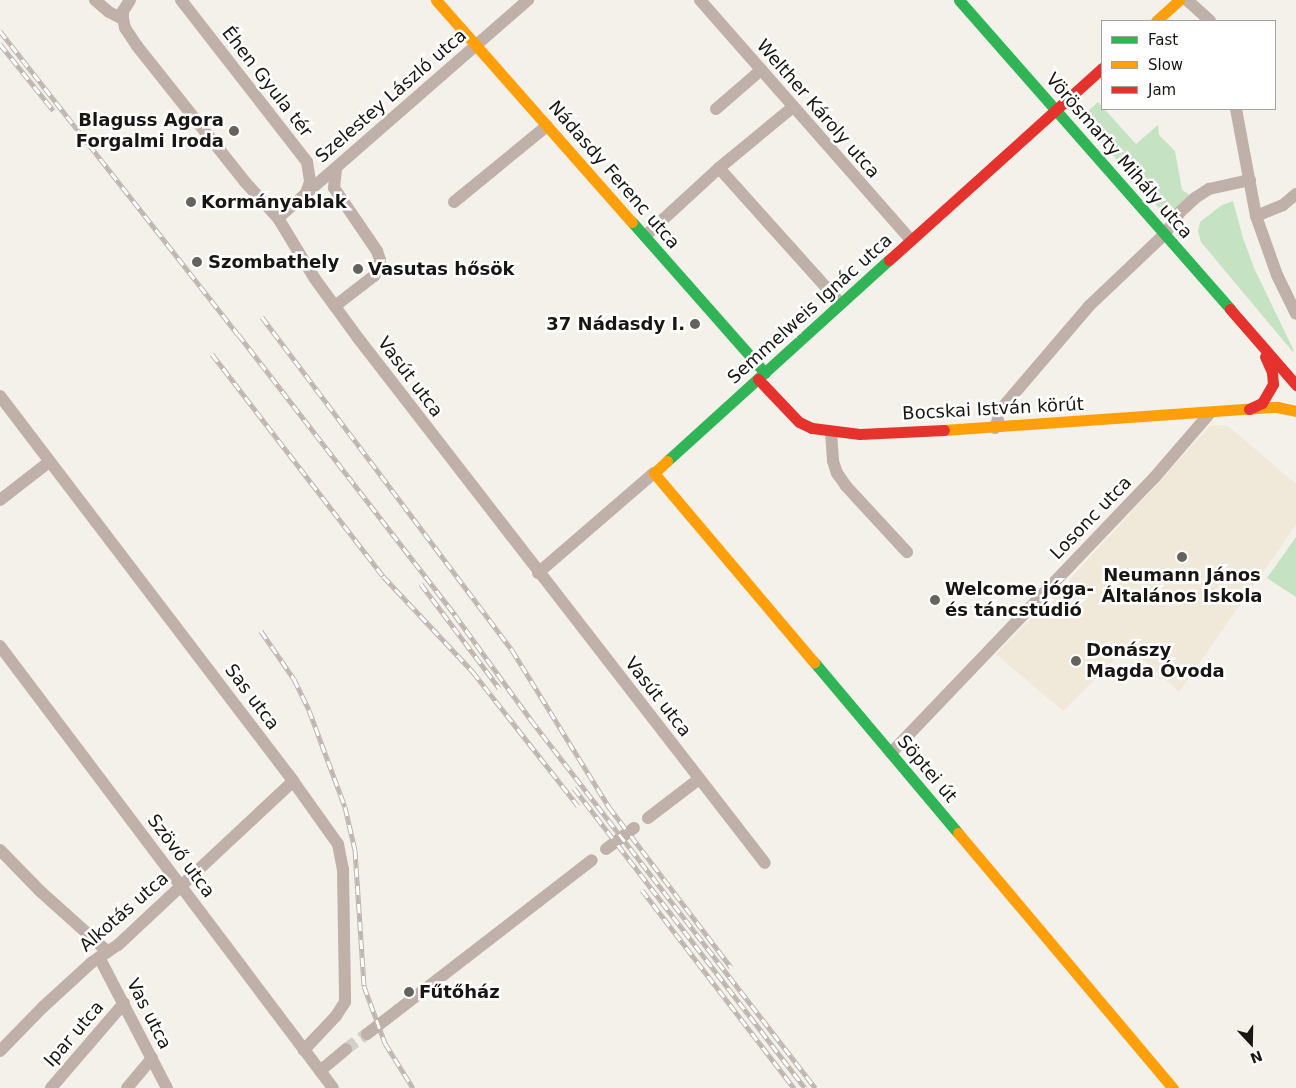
<!DOCTYPE html>
<html>
<head>
<meta charset="utf-8">
<style>
	body { margin:0 }
	#map { position:relative; width:1296px; height:1088px; overflow:hidden; background:#f4f1ea; font-family:"DejaVu Sans",sans-serif }
	div>[style] { position:absolute }
	.education>* { inset:0; background:#f0e8d9 }
	.green>* { inset:0; background:#c5e2c3 }
	.street-tunnel>* { height:12px; margin-top:-6px; transform-origin:0; background:repeating-linear-gradient(90deg,#d3d0ca 0 12px,transparent 0 18px) }
	.street>* { height:12px; margin:-6px; padding:0 6px; transform-origin:6px; border-radius:6px; background:#c0b0aa }
	.fast>* { height:11px; margin:-5.5px; padding:0 5.5px; transform-origin:5.5px; border-radius:5.5px; background:#30b455 }
	.slow>* { height:11px; margin:-5.5px; padding:0 5.5px; transform-origin:5.5px; border-radius:5.5px; background:#ff9f0a }
	.jam>* { height:11px; margin:-5.5px; padding:0 5.5px; transform-origin:5.5px; border-radius:5.5px; background:#e5322d }
	.rail>* { height:5px; margin-top:-2.5px; transform-origin:0; background:repeating-linear-gradient(90deg,#fff 0 9px,#beb5af 0 18px); box-sizing:border-box; border-block:1px solid #beb5af }
	.dots>* { width:14px; height:14px; translate:-50% -50%; box-sizing:border-box; border:2px solid #fff; border-radius:50% }
	span { translate:-50% -50%; white-space:nowrap; text-align:center; line-height:1.15; -webkit-text-stroke:5px #fff; paint-order:stroke }
	.street-label { font-size:18px; color:#181612 }
	.poi-label { font-size:18px; color:#181612; font-weight:700 }
	.right { translate:-100% -50%; text-align:right }
	.left { translate:0 -50%; text-align:left }
	.legend { position:absolute; left:1101px; top:20px; width:175px; height:90px; box-sizing:border-box; background:#fff; border:1px solid #a3a2a0; margin:0; padding:6px 9px; list-style:none; font-size:15px; color:#181612 }
	.legend li { display:flex; align-items:center; gap:10px; height:25px }
	.legend b { width:25px; border:1px solid #a3a2a0 }
	.north { position:absolute; left:1226px; top:1018px; width:50px; height:50px; -webkit-text-stroke:4px #fff; paint-order:stroke; rotate:159deg; font-size:14px; font-weight:700; line-height:20px; text-align:center; color:#181612 }
	.north::after { content:''; display:block; margin:auto; width:18px; height:22px; background:#181612; clip-path:polygon(50% 0,100% 100%,50% 72%,0 100%) }
</style>
</head>
<body>
<div id="map">
	<div class="education">
		<div style="clip-path:polygon(1211px 425px,1228px 426px,1296px 484px,1296px 525px,1179px 692px,1128px 646px,1063px 711px,996px 654px,1062px 588px)"></div>
	</div>
	<div class="green">
		<div style="clip-path:polygon(1098px 102px,1136px 144px,1158px 125px,1159px 135px,1175px 151px,1182px 190px,1193px 197px,1177px 210px,1168px 213px,1158px 207px,1089px 128px,1088px 111px)"></div>
		<div style="clip-path:polygon(1233px 201px,1243px 238px,1254px 268px,1294px 351px,1293px 352px,1201px 242px,1198px 231px,1200px 222px,1222px 205px)"></div>
		<div style="clip-path:polygon(1296px 537px,1296px 597px,1267px 578px)"></div>
	</div>
	<div class="street-tunnel">
		<div style="left:346px;top:1049px;width:26px;rotate:-36deg"></div>
	</div>
	<div class="street">
		<div style="left:95px;top:0;width:18px;rotate:41deg"></div>
		<div style="left:109px;top:12px;width:16px;rotate:27deg"></div>
		<div style="left:130px;top:0;width:13px;rotate:122deg"></div>
		<div style="left:123px;top:11px;width:8px;rotate:90deg"></div>
		<div style="left:123px;top:19px;width:9px;rotate:77deg"></div>
		<div style="left:125px;top:28px;width:22px;rotate:56deg"></div>
		<div style="left:137px;top:46px;width:174px;rotate:51.5deg"></div>
		<div style="left:245px;top:182px;width:49px;rotate:47.5deg"></div>
		<div style="left:278px;top:218px;width:71px;rotate:58.8deg"></div>
		<div style="left:315px;top:279px;width:73px;rotate:53.9deg"></div>
		<div style="left:358px;top:338px;width:664px;rotate:52.22deg"></div>
		<div style="left:181px;top:0;width:205px;rotate:52.1deg"></div>
		<div style="left:307px;top:162px;width:20px;rotate:81deg"></div>
		<div style="left:310px;top:182px;width:12px;rotate:110deg"></div>
		<div style="left:700px;top:0;width:320px;rotate:48.7deg"></div>
		<div style="left:1187px;top:0;width:31px;rotate:42deg"></div>
		<div style="left:716px;top:109px;width:60px;rotate:-40.9deg"></div>
		<div style="left:1236px;top:109px;width:109px;rotate:79.4deg"></div>
		<div style="left:1256px;top:216px;width:63px;rotate:70.4deg"></div>
		<div style="left:1277px;top:275px;width:43px;rotate:64deg"></div>
		<div style="left:719px;top:168px;width:181px;rotate:48.1deg"></div>
		<div style="left:454px;top:202px;width:120px;rotate:-39.3deg"></div>
		<div style="left:1256px;top:216px;width:29px;rotate:-22deg"></div>
		<div style="left:1283px;top:205px;width:17px;rotate:-40deg"></div>
		<div style="left:278px;top:218px;width:332px;rotate:-41.1deg"></div>
		<div style="left:645px;top:236px;width:100px;rotate:-42.6deg"></div>
		<div style="left:719px;top:168px;width:96px;rotate:-39.5deg"></div>
		<div style="left:335px;top:306px;width:49px;rotate:-37.6deg"></div>
		<div style="left:374px;top:276px;width:9px;rotate:-58deg"></div>
		<div style="left:379px;top:268px;width:8px;rotate:-83deg"></div>
		<div style="left:380px;top:260px;width:9px;rotate:-108deg"></div>
		<div style="left:377px;top:251px;width:76px;rotate:-124.3deg"></div>
		<div style="left:334px;top:188px;width:19px;rotate:-84deg"></div>
		<div style="left:0;top:396px;width:484px;rotate:52.7deg"></div>
		<div style="left:293px;top:781px;width:77px;rotate:54.5deg"></div>
		<div style="left:338px;top:844px;width:25px;rotate:79deg"></div>
		<div style="left:343px;top:869px;width:133px;rotate:89.1deg"></div>
		<div style="left:345px;top:1002px;width:17px;rotate:123deg"></div>
		<div style="left:336px;top:1016px;width:47px;rotate:133.3deg"></div>
		<div style="left:995px;top:428px;width:21px;rotate:-71deg"></div>
		<div style="left:1002px;top:408px;width:134px;rotate:-49.5deg"></div>
		<div style="left:1089px;top:306px;width:105px;rotate:-43.5deg"></div>
		<div style="left:1165px;top:234px;width:25px;rotate:-56deg"></div>
		<div style="left:1179px;top:213px;width:22px;rotate:-43deg"></div>
		<div style="left:1195px;top:198px;width:17px;rotate:-33deg"></div>
		<div style="left:1209px;top:189px;width:42px;rotate:-12.4deg"></div>
		<div style="left:831px;top:432px;width:29px;rotate:86deg"></div>
		<div style="left:833px;top:461px;width:13px;rotate:72deg"></div>
		<div style="left:837px;top:473px;width:16px;rotate:55deg"></div>
		<div style="left:846px;top:486px;width:90px;rotate:47.3deg"></div>
		<div style="left:0;top:500px;width:62px;rotate:-37.8deg"></div>
		<div style="left:538px;top:573px;width:153px;rotate:-40.8deg"></div>
		<div style="left:0;top:646px;width:553px;rotate:53.01deg"></div>
		<div style="left:891px;top:753px;width:381px;rotate:-46.3deg"></div>
		<div style="left:1154px;top:478px;width:86px;rotate:-49.3deg"></div>
		<div style="left:648px;top:818px;width:64px;rotate:-37.4deg"></div>
		<div style="left:606px;top:849px;width:35px;rotate:-37deg"></div>
		<div style="left:0;top:850px;width:57px;rotate:45.7deg"></div>
		<div style="left:40px;top:891px;width:91px;rotate:41.9deg"></div>
		<div style="left:99px;top:957px;width:148px;rotate:62.6deg"></div>
		<div style="left:367px;top:1034px;width:284px;rotate:-37.7deg"></div>
		<div style="left:0;top:1051px;width:62px;rotate:-45.7deg"></div>
		<div style="left:43px;top:1007px;width:65px;rotate:-42.5deg"></div>
		<div style="left:91px;top:963px;width:32px;rotate:-34deg"></div>
		<div style="left:118px;top:945px;width:240px;rotate:-43.1deg"></div>
		<div style="left:320px;top:1071px;width:34px;rotate:-40deg"></div>
		<div style="left:51px;top:1088px;width:112px;rotate:-49.3deg"></div>
		<div style="left:127px;top:1088px;width:39px;rotate:-50deg"></div>
	</div>
	<div class="fast">
		<div style="left:959px;top:0;width:411px;rotate:48.7deg"></div>
		<div style="left:632px;top:222px;width:201px;rotate:48.6deg"></div>
		<div style="left:667px;top:461px;width:299px;rotate:-42.2deg"></div>
		<div style="left:814px;top:662px;width:224px;rotate:49.9deg"></div>
	</div>
	<div class="slow">
		<div style="left:436px;top:0;width:296px;rotate:48.6deg"></div>
		<div style="left:1156px;top:21px;width:31px;rotate:-42deg"></div>
		<div style="left:944px;top:430px;width:334px;rotate:-4deg"></div>
		<div style="left:1277px;top:407px;width:19px;rotate:12deg"></div>
		<div style="left:667px;top:461px;width:18px;rotate:137deg"></div>
		<div style="left:654px;top:473px;width:248px;rotate:49.8deg"></div>
		<div style="left:958px;top:833px;width:334px;rotate:49.9deg"></div>
	</div>
	<div class="jam">
		<div style="left:889px;top:260px;width:287px;rotate:-42deg"></div>
		<div style="left:1230px;top:309px;width:101px;rotate:49deg"></div>
		<div style="left:758px;top:379px;width:59px;rotate:46.4deg"></div>
		<div style="left:799px;top:422px;width:14px;rotate:25deg"></div>
		<div style="left:812px;top:428px;width:48px;rotate:7.1deg"></div>
		<div style="left:860px;top:434px;width:84px;rotate:-2.7deg"></div>
		<div style="left:1249px;top:409px;width:14px;rotate:-25deg"></div>
		<div style="left:1262px;top:403px;width:22px;rotate:-60deg"></div>
		<div style="left:1273px;top:384px;width:12px;rotate:-95deg"></div>
		<div style="left:1272px;top:372px;width:17px;rotate:-114deg"></div>
	</div>
	<div class="rail">
		<div style="left:0;top:31px;width:385px;rotate:51.9deg"></div>
		<div style="left:238px;top:334px;width:355px;rotate:52.3deg"></div>
		<div style="left:455px;top:615px;width:130px;rotate:54.1deg"></div>
		<div style="left:531px;top:720px;width:465px;rotate:52.3deg"></div>
		<div style="left:0;top:44px;width:85px;rotate:51.2deg"></div>
		<div style="left:262px;top:317px;width:416px;rotate:53.1deg"></div>
		<div style="left:512px;top:650px;width:185px;rotate:58.3deg"></div>
		<div style="left:609px;top:807px;width:201px;rotate:52.7deg"></div>
		<div style="left:212px;top:354px;width:280px;rotate:52.4deg"></div>
		<div style="left:383px;top:576px;width:132px;rotate:46.8deg"></div>
		<div style="left:473px;top:672px;width:170px;rotate:51.9deg"></div>
		<div style="left:421px;top:584px;width:130px;rotate:53.1deg"></div>
		<div style="left:261px;top:631px;width:58px;rotate:55.5deg"></div>
		<div style="left:294px;top:679px;width:34px;rotate:64deg"></div>
		<div style="left:309px;top:710px;width:103px;rotate:69.6deg"></div>
		<div style="left:345px;top:807px;width:44px;rotate:76.9deg"></div>
		<div style="left:355px;top:850px;width:136px;rotate:86.2deg"></div>
		<div style="left:364px;top:986px;width:61px;rotate:69.8deg"></div>
		<div style="left:385px;top:1043px;width:53px;rotate:58.1deg"></div>
		<div style="left:574px;top:788px;width:379px;rotate:52.4deg"></div>
		<div style="left:642px;top:890px;width:250px;rotate:52.5deg"></div>
	</div>
	<div class="dots">
		<div style="left:234px;top:131px;background:#65635e"></div>
		<div style="left:191px;top:202px;background:#65635e"></div>
		<div style="left:197px;top:262px;background:#65635e"></div>
		<div style="left:358px;top:269px;background:#65635e"></div>
		<div style="left:695px;top:324px;background:#65635e"></div>
		<div style="left:1182px;top:557px;background:#65635e"></div>
		<div style="left:935px;top:600px;background:#65635e"></div>
		<div style="left:1076px;top:661px;background:#65635e"></div>
		<div style="left:409px;top:992px;background:#65635e"></div>
	</div>
	<div class="street-label">
		<span style="left:267px;top:82px;rotate:52deg">Éhen Gyula tér</span>
		<span style="left:391px;top:96px;rotate:-41deg">Szelestey László utca</span>
		<span style="left:818px;top:109px;rotate:49deg">Welther Károly utca</span>
		<span style="left:1119px;top:156px;rotate:49deg">Vörösmarty Mihály utca</span>
		<span style="left:614px;top:175px;rotate:49deg">Nádasdy Ferenc utca</span>
		<span style="left:810px;top:309px;rotate:-42deg">Semmelweis Ignác utca</span>
		<span style="left:410px;top:377px;rotate:53deg">Vasút utca</span>
		<span style="left:993px;top:409px;rotate:-3deg">Bocskai István körút</span>
		<span style="left:1091px;top:518px;rotate:-46deg">Losonc utca</span>
		<span style="left:252px;top:697px;rotate:53deg">Sas utca</span>
		<span style="left:658px;top:697px;rotate:52deg">Vasút utca</span>
		<span style="left:927px;top:769px;rotate:50deg">Söptei út</span>
		<span style="left:181px;top:856px;rotate:53deg">Szövő utca</span>
		<span style="left:124px;top:912px;rotate:-41deg">Alkotás utca</span>
		<span style="left:149px;top:1014px;rotate:63deg">Vas utca</span>
		<span style="left:74px;top:1034px;rotate:-49deg">Ipar utca</span>
	</div>
	<div class="poi-label">
		<span class="right" style="left:224px;top:131px">Blaguss Agora<br>Forgalmi Iroda</span>
		<span class="left" style="left:201px;top:202px">Kormányablak</span>
		<span class="left" style="left:208px;top:262px">Szombathely</span>
		<span class="left" style="left:368px;top:269px">Vasutas hősök</span>
		<span class="right" style="left:685px;top:324px">37 Nádasdy I.</span>
		<span style="left:1182px;top:586px">Neumann János<br>Általános Iskola</span>
		<span class="left" style="left:945px;top:600px">Welcome jóga-<br>és táncstúdió</span>
		<span class="left" style="left:1086px;top:661px">Donászy<br>Magda Óvoda</span>
		<span class="left" style="left:419px;top:992px">Fűtőház</span>
	</div>
	<ul class="legend">
	<li><b style="height:6px;background:#30b455"></b>Fast</li>
	<li><b style="height:6px;background:#ff9f0a"></b>Slow</li>
	<li><b style="height:6px;background:#e5322d"></b>Jam</li>
	</ul>
	<div class="north">N</div>
</div>
</body>
</html>
